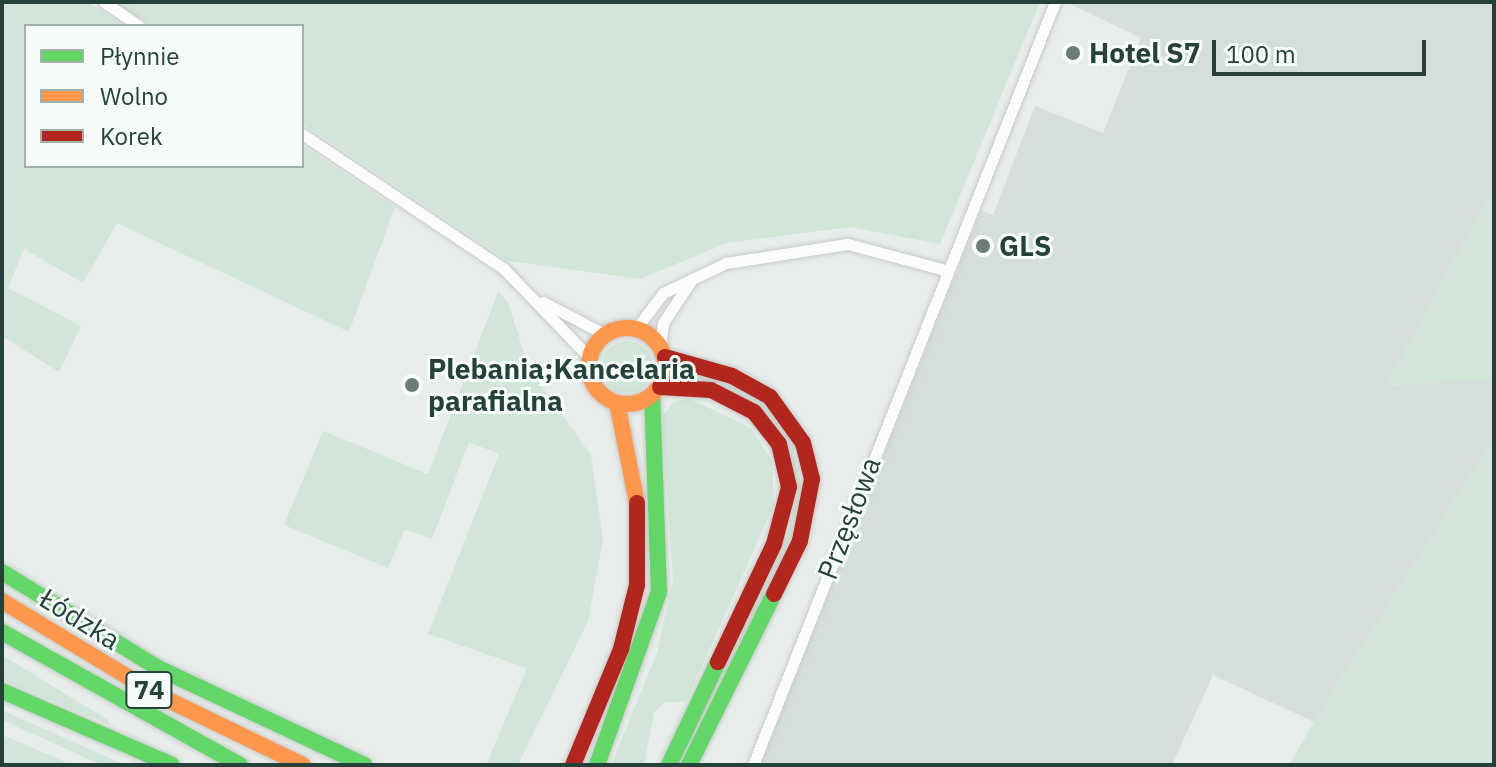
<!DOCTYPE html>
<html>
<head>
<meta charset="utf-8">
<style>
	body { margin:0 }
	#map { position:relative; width:1496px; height:767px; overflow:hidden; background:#e8edeb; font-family:"IBM Plex Sans",sans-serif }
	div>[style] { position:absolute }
	.built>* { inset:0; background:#d6dedb }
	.green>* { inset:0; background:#d1e6d8 }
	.round { border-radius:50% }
	.roads { filter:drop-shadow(0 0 2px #c5cac8) drop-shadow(0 0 2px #c5cac8) }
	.street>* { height:11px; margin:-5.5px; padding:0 5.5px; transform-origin:5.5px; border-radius:5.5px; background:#fcfcfc }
	.fast>* { height:16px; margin:-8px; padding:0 8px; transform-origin:8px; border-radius:8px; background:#63d668 }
	.slow>* { height:16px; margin:-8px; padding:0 8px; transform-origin:8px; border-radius:8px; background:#ff974d }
	.slow>.ring { margin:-8px; padding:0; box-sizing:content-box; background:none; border:16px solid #ff974d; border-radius:50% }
	.jam>* { height:16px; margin:-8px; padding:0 8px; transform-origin:8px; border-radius:8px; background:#b3261e }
	.dots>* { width:22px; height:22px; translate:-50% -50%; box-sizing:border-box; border:4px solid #f7fbf9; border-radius:50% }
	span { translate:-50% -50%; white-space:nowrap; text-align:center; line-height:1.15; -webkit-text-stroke:6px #f7fbf9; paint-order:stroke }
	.shield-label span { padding:2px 6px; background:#f7fbf9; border:2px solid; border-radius:6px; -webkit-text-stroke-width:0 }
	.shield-label { font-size:26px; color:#24423a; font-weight:700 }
	.poi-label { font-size:28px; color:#24423a; font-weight:700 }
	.left { translate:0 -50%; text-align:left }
	.street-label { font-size:28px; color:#24423a }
	.frame { position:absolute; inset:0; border:4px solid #24423a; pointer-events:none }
	.legend { position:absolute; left:24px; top:24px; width:280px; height:144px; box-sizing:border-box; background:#f7fbf9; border:2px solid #a3b1ad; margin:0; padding:10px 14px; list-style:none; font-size:24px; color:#24423a }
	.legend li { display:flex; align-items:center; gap:16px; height:40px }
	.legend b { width:40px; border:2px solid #a3b1ad }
	.scale { position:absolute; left:1212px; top:40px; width:214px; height:36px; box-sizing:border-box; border:4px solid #24423a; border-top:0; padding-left:10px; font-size:24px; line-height:28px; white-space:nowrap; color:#24423a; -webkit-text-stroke:6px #f7fbf9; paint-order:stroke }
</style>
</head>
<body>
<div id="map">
	<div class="built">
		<div style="clip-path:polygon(1066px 2px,1494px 2px,1494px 187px,1387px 385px,1494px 379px,1494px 439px,1314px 722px,1213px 675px,1172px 765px,761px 765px,981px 211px,993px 215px,1035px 106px,1103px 133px,1141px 38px)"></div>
	</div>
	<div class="green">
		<div style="clip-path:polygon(2px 2px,88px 2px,124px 26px,26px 26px,26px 166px,302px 166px,302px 145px,395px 207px,349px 332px,117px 223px,83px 283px,24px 249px,8px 288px,81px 326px,59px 372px,2px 336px)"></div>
		<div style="clip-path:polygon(114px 2px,1040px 2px,940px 244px,850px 227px,727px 243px,640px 279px,508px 261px,302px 123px,302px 26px,151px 26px)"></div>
		<div style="clip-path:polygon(1494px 187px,1494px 379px,1386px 385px,1461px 248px)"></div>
		<div style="clip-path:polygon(498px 292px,508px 302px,529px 369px,591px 455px,603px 539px,588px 621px,518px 765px,486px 765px,527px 668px,428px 634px,499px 454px,469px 442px,432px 539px,405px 529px,388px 568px,284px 525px,323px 431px,428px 474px)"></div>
		<div class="round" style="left:601px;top:341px;width:52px;height:52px"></div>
		<div style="clip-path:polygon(678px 370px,723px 380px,767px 406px,792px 440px,803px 494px,792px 537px,683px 765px,677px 765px,789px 530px,797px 488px,788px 444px,767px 413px,731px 390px,678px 379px)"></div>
		<div style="clip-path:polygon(690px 399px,751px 428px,772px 461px,774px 505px,686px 702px,665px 702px,654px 712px,644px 765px,611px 765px,657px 653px,673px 580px,662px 417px,674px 401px)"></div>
		<div style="clip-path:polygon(1494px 439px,1494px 764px,1289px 765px,1314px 722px)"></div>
		<div style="clip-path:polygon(2px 655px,108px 720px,110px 725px,2px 679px)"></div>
		<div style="clip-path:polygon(2px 710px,107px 757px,124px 765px,102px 765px,55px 744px,2px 720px)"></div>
		<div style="clip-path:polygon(2px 735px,38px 750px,72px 765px,2px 765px)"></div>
	</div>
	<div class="roads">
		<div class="street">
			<div style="left:104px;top:2px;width:42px;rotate:34.4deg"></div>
			<div style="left:302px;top:134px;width:242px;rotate:33.7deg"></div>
			<div style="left:503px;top:268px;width:125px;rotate:46deg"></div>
			<div style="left:543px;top:302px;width:71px;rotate:27.6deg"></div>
			<div style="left:636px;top:329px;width:45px;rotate:-53.1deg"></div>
			<div style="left:663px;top:293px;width:70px;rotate:-25.5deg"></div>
			<div style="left:726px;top:263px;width:123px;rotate:-8.9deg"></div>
			<div style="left:848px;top:244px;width:100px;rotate:15deg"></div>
			<div style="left:660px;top:345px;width:22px;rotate:-82deg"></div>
			<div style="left:663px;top:323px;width:49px;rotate:-56.6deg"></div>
			<div style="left:753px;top:765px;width:821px;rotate:-68.41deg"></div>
		</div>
		<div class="fast">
			<div style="left:2px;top:572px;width:183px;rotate:31.6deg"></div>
			<div style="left:158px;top:668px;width:228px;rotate:25.2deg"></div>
			<div style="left:2px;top:632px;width:273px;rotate:29.2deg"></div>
			<div style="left:2px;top:691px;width:185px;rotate:23.5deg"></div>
			<div style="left:597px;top:765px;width:184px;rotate:-70.3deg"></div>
			<div style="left:659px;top:592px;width:196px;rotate:-92deg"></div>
			<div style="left:669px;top:765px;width:114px;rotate:-64.6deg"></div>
			<div style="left:689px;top:765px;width:191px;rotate:-63.6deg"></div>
		</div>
		<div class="slow">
			<div class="ring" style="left:589px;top:328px;width:60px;height:60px"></div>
			<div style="left:617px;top:403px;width:102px;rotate:78.7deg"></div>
			<div style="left:2px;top:601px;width:180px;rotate:31.1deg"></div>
			<div style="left:156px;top:694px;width:163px;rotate:25.8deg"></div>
		</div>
		<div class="jam">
			<div style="left:665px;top:357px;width:70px;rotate:15.8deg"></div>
			<div style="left:732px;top:376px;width:43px;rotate:28.9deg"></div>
			<div style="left:770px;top:397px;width:57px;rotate:54.3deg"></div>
			<div style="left:803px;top:443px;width:37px;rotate:76deg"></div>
			<div style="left:812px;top:479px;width:63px;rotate:101deg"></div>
			<div style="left:800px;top:541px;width:59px;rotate:116.1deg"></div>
			<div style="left:660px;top:387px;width:51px;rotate:3.4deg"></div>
			<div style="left:711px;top:390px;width:48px;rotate:27.1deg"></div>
			<div style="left:754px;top:412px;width:41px;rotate:52deg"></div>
			<div style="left:779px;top:444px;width:44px;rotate:76.9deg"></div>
			<div style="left:789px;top:487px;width:59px;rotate:104.7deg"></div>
			<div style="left:774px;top:544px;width:131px;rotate:115.4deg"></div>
			<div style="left:573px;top:765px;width:126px;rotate:-67.5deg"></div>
			<div style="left:621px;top:649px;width:66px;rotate:-76deg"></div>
			<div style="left:637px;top:585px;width:82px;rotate:-90deg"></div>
		</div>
	</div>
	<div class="dots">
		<div style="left:1073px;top:53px;background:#697e78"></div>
		<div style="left:983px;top:246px;background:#697e78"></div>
		<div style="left:412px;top:385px;background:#697e78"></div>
	</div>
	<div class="shield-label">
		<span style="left:149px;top:690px">74</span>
	</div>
	<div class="poi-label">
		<span class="left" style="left:1089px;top:53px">Hotel S7</span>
		<span class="left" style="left:999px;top:246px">GLS</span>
		<span class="left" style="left:428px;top:385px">Plebania;Kancelaria<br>parafialna</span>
	</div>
	<div class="street-label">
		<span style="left:849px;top:518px;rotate:-69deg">Przęsłowa</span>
		<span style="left:80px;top:619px;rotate:32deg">Łódzka</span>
	</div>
	<div class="frame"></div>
	<ul class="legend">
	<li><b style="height:10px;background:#63d668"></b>Płynnie</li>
	<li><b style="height:10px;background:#ff974d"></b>Wolno</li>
	<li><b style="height:10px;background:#b3261e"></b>Korek</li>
	</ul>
	<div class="scale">100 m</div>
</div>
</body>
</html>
